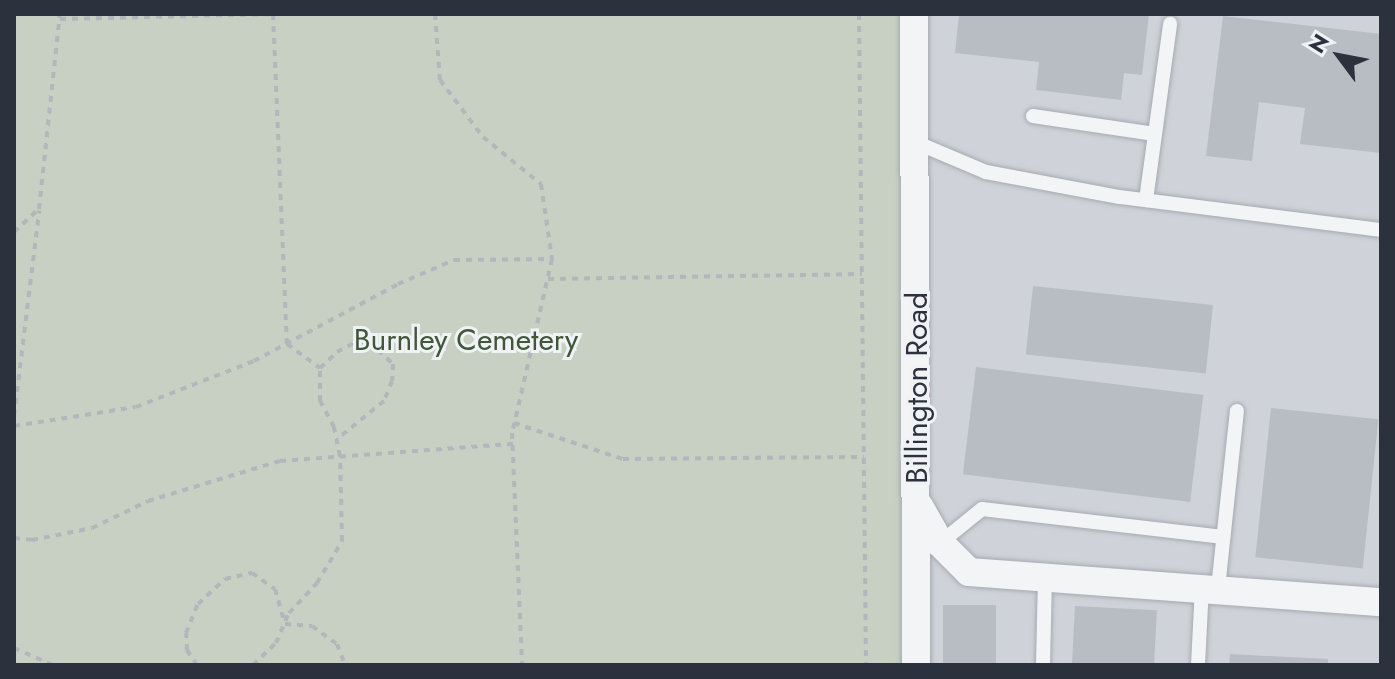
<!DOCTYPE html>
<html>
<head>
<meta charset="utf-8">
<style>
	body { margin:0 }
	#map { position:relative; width:1395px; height:679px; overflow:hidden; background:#e0e3e7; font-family:Jost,sans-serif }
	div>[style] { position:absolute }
	.built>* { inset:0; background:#cfd3d9; transform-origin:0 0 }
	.green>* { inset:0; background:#c7d0c3; transform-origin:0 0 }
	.building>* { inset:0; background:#b8bdc4; transform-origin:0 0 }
	.path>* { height:4px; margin-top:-2px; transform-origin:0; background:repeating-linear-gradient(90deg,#b3b6bb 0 6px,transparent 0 12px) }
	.roads { filter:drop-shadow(0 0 2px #a6aab1) drop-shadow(0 0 2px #a6aab1) }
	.service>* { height:14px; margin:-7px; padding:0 7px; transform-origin:7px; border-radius:7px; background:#f3f4f6 }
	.minor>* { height:28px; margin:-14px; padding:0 14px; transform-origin:14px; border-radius:14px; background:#f3f4f6 }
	span { translate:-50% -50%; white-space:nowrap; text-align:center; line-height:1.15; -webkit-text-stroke:6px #f0f2f5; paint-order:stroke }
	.park-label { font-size:30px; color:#41573a }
	.street-label { font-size:30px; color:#2b323d }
	.frame { position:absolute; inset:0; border:16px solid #2b323d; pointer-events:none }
	.north { position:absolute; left:1299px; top:16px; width:80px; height:80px; -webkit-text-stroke:6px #f0f2f5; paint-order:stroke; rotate:302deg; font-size:22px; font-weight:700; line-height:32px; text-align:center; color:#2b323d }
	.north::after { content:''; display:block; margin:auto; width:28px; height:36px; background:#2b323d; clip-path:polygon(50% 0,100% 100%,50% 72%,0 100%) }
</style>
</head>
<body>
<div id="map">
	<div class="built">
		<div style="left:914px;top:14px;width:467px;height:651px"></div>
	</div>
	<div class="green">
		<div style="left:14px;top:14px;width:900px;height:651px"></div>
	</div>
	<div class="building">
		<div style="clip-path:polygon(959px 14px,1149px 14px,1142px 75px,1124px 73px,1121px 100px,1036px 90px,1039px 62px,955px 53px)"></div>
		<div style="clip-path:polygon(1223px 16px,1381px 34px,1381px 153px,1300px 144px,1305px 108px,1259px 102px,1252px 161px,1206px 156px)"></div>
		<div style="left:1033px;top:286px;width:181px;height:69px;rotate:6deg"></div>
		<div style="left:976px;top:367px;width:229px;height:108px;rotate:7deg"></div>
		<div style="left:1271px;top:408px;width:108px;height:150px;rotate:6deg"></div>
		<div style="left:943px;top:605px;width:53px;height:60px"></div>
		<div style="left:1075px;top:606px;width:82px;height:59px;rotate:3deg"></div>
		<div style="clip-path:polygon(1230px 654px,1328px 659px,1328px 665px,1229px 665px)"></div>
	</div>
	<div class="path">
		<div style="left:273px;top:14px;width:330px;rotate:87.6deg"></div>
		<div style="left:287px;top:344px;width:41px;rotate:36deg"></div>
		<div style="left:435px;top:14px;width:66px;rotate:85.7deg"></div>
		<div style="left:440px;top:80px;width:71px;rotate:53deg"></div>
		<div style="left:483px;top:137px;width:75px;rotate:39deg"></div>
		<div style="left:541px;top:184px;width:76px;rotate:81.7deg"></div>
		<div style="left:552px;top:259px;width:179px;rotate:102.9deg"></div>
		<div style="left:512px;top:433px;width:232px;rotate:87.5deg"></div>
		<div style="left:859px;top:14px;width:651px;rotate:89.38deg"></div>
		<div style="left:60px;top:19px;width:223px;rotate:-1.3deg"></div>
		<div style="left:14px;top:232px;width:34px;rotate:-43deg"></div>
		<div style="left:39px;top:209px;width:196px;rotate:-83.9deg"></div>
		<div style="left:548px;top:279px;width:314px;rotate:-0.9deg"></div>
		<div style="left:14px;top:416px;width:207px;rotate:-83deg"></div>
		<div style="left:514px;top:423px;width:115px;rotate:18.3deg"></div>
		<div style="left:623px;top:459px;width:241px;rotate:-0.5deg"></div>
		<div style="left:14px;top:426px;width:123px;rotate:-8.9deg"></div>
		<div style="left:136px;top:407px;width:127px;rotate:-21.3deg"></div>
		<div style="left:254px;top:361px;width:163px;rotate:-28.1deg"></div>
		<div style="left:398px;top:284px;width:61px;rotate:-23.2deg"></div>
		<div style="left:454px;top:260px;width:98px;rotate:-0.6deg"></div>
		<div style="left:14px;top:538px;width:18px;rotate:6deg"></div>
		<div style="left:32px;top:540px;width:61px;rotate:-11.3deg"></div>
		<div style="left:92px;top:528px;width:62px;rotate:-25.7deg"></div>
		<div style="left:148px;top:501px;width:138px;rotate:-16.9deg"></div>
		<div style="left:280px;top:461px;width:234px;rotate:-4.2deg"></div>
		<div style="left:14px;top:648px;width:43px;rotate:23.6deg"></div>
		<div style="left:197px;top:665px;width:18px;rotate:-124deg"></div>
		<div style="left:187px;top:650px;width:17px;rotate:-93deg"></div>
		<div style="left:186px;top:633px;width:31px;rotate:-68deg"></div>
		<div style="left:198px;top:604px;width:37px;rotate:-43deg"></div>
		<div style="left:225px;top:579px;width:28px;rotate:-13deg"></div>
		<div style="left:252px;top:573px;width:28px;rotate:35deg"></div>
		<div style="left:275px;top:589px;width:36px;rotate:74deg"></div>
		<div style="left:285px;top:624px;width:27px;rotate:4deg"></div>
		<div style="left:312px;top:626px;width:31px;rotate:36deg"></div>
		<div style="left:337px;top:644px;width:22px;rotate:69deg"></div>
		<div style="left:253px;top:665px;width:32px;rotate:-44deg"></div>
		<div style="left:276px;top:643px;width:33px;rotate:-67deg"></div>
		<div style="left:289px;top:613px;width:41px;rotate:-47deg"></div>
		<div style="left:317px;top:583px;width:49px;rotate:-59.2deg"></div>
		<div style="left:342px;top:541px;width:85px;rotate:-91.3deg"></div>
		<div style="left:340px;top:456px;width:30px;rotate:-102deg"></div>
		<div style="left:334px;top:427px;width:30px;rotate:-118deg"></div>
		<div style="left:320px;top:401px;width:33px;rotate:-90deg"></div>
		<div style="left:320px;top:368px;width:23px;rotate:-43deg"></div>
		<div style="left:337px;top:352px;width:24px;rotate:-28deg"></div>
		<div style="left:358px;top:341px;width:22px;rotate:24deg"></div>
		<div style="left:378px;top:350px;width:21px;rotate:43deg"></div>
		<div style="left:393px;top:364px;width:17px;rotate:93deg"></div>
		<div style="left:392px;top:381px;width:22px;rotate:112deg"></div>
		<div style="left:384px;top:401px;width:60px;rotate:141deg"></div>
	</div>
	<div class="roads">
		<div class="service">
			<div style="left:1033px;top:116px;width:123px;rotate:8.4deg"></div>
			<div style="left:915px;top:142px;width:77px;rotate:22.9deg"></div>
			<div style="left:986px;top:172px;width:136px;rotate:10.6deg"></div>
			<div style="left:1120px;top:197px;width:263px;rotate:7.2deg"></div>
			<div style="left:1146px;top:200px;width:178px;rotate:-82.2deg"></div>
			<div style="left:940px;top:543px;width:54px;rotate:-39deg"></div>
			<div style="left:982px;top:509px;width:243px;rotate:6.6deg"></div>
			<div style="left:1218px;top:588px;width:178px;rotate:-83.9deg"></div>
			<div style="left:1043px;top:665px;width:89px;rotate:-88.7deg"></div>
			<div style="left:1198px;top:665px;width:79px;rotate:-87.1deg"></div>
		</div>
		<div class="minor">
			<div style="left:914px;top:14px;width:651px;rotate:89.82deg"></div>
			<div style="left:919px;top:506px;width:43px;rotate:60.4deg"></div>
			<div style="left:940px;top:543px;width:41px;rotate:45deg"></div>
			<div style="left:969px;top:572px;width:413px;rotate:4.2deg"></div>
		</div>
	</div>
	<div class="park-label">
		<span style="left:466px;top:340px">Burnley Cemetery</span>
	</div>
	<div class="street-label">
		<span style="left:917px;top:388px;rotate:-90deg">Billington Road</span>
	</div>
	<div class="frame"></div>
	<div class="north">N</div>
</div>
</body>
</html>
